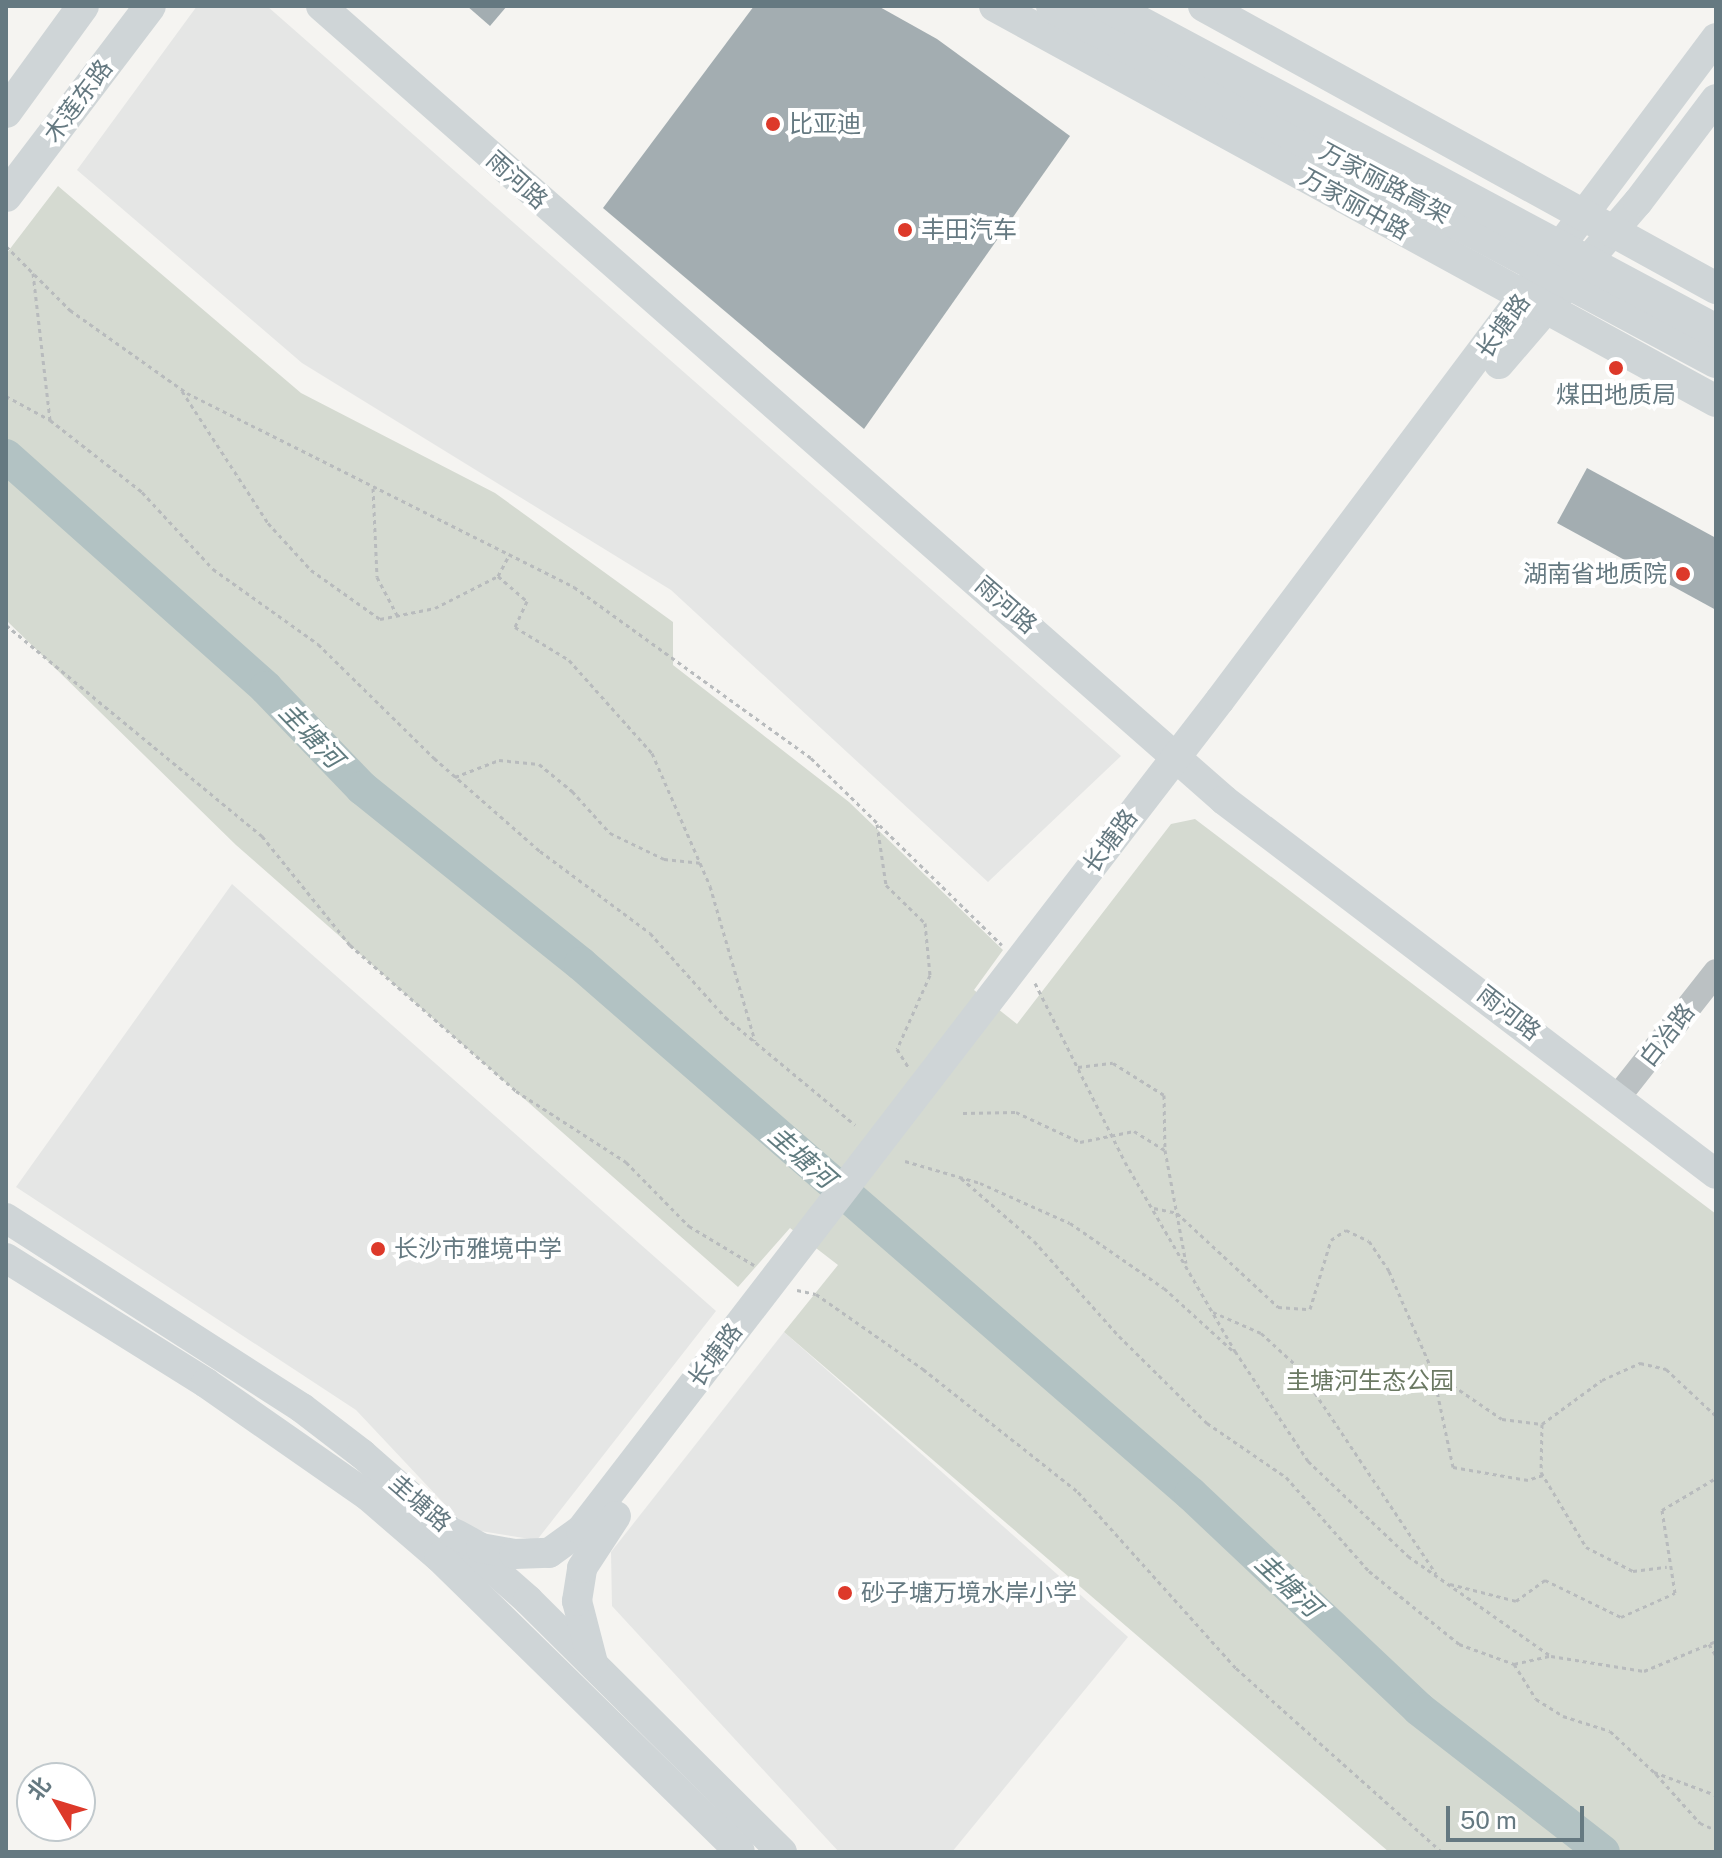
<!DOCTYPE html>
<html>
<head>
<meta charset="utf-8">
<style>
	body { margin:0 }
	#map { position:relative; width:1722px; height:1858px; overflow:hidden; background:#f5f4f1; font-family:"Public Sans","Noto Sans SC",sans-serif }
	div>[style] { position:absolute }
	.built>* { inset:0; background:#e5e6e5 }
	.green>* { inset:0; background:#d5dad1 }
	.river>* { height:34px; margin:-17px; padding:0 17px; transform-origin:17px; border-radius:17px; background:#b2c2c3 }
	.building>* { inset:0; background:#a3adb1 }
	.path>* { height:3px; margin-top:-1.5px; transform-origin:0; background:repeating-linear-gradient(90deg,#b8bbbd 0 4px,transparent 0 8px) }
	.tertiary>* { height:26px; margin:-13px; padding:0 13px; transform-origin:13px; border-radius:13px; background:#bbc1c3 }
	.secondary>* { height:30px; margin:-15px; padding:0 15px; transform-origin:15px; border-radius:15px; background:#cfd5d7 }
	.primary>* { height:32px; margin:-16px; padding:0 16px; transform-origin:16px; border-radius:16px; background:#cfd5d7 }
	.trunk>* { height:34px; margin:-17px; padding:0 17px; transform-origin:17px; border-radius:17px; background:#cfd5d7 }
	.dots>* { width:22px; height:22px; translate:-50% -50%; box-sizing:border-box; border:4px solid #fff; border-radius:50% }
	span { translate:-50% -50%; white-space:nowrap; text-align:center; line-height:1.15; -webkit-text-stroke:8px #fff; paint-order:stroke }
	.street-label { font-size:24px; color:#657981 }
	.poi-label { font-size:24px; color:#657981 }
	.left { translate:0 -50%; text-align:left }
	.right { translate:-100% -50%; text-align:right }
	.park-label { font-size:24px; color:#6b7963 }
	.water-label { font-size:26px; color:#607b7f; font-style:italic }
	.frame { position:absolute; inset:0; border:8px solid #657981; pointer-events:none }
	.north { position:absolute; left:16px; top:1762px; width:80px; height:80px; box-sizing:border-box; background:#fff; border:2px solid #c1c9cd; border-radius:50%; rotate:308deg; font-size:22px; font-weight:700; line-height:32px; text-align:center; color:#657981 }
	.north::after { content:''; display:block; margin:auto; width:28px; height:36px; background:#dd392a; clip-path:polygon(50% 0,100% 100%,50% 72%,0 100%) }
	.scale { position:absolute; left:1446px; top:1806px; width:138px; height:36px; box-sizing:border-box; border:4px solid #657981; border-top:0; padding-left:10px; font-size:24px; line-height:28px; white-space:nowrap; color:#657981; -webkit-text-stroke:6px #fff; paint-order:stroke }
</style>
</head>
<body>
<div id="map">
	<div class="built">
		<div style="clip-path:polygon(197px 6px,267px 6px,1121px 756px,988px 882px,671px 590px,302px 363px,77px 170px)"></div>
		<div style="clip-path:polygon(232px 884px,716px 1311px,537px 1540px,468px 1529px,356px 1410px,16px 1187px)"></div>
		<div style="clip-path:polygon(784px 1332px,1128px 1637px,952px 1852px,839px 1852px,612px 1606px,611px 1552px)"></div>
	</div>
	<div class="green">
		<div style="clip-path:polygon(58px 186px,301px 393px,495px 493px,673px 622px,673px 665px,849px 802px,1003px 950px,974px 990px,1017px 1024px,1171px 824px,1195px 819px,1716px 1214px,1716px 1852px,1389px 1852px,784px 1332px,838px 1265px,790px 1228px,738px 1287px,236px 845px,6px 620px,6px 254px)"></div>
	</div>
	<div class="river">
		<div style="left:6px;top:456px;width:348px;rotate:41.7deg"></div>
		<div style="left:266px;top:688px;width:139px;rotate:46.2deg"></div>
		<div style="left:362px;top:788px;width:281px;rotate:38.8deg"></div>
		<div style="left:581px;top:964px;width:808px;rotate:40.99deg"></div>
		<div style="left:1191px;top:1494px;width:313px;rotate:43.3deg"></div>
		<div style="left:1419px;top:1709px;width:233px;rotate:37.9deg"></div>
	</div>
	<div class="building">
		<div style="clip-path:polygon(467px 6px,507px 6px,490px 26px)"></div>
		<div style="clip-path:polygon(754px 6px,878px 6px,937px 39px,1070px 136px,864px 429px,603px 208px)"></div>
		<div style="clip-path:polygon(1587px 468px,1716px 538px,1716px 610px,1557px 523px)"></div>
	</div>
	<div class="path">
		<div style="left:6px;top:246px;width:91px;rotate:45deg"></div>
		<div style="left:70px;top:310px;width:143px;rotate:35.4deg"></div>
		<div style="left:187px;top:393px;width:433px;rotate:26.6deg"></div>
		<div style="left:574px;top:587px;width:292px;rotate:35.8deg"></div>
		<div style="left:811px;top:758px;width:267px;rotate:44.4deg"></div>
		<div style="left:33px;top:273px;width:148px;rotate:83.4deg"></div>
		<div style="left:182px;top:391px;width:158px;rotate:56.9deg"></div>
		<div style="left:268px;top:523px;width:64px;rotate:47.5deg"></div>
		<div style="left:311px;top:570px;width:85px;rotate:35.4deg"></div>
		<div style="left:380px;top:619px;width:56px;rotate:-11.3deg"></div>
		<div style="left:435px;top:608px;width:71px;rotate:-26.9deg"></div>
		<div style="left:498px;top:576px;width:38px;rotate:41deg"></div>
		<div style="left:527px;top:601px;width:29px;rotate:115deg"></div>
		<div style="left:515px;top:627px;width:63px;rotate:31.4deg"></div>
		<div style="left:569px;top:660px;width:125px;rotate:48.3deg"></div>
		<div style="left:652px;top:753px;width:145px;rotate:66.4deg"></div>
		<div style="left:710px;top:886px;width:161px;rotate:73.8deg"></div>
		<div style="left:6px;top:396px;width:50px;rotate:28.6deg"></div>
		<div style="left:50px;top:420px;width:117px;rotate:38deg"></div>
		<div style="left:142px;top:492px;width:105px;rotate:47.3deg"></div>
		<div style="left:213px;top:569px;width:129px;rotate:35.5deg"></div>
		<div style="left:318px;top:644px;width:163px;rotate:44.5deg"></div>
		<div style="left:434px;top:758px;width:141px;rotate:41.3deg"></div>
		<div style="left:540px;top:851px;width:137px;rotate:36.7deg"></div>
		<div style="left:650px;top:933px;width:113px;rotate:48.2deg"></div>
		<div style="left:725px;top:1017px;width:169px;rotate:39.7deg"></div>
		<div style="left:373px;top:488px;width:89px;rotate:87.4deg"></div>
		<div style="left:377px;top:577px;width:43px;rotate:62.2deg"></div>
		<div style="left:498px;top:576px;width:24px;rotate:-62deg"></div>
		<div style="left:6px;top:625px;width:332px;rotate:39.5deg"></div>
		<div style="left:262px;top:836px;width:140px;rotate:51.1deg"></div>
		<div style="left:350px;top:945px;width:221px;rotate:41.3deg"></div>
		<div style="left:516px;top:1091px;width:131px;rotate:32.8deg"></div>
		<div style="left:626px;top:1162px;width:90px;rotate:45.5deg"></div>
		<div style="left:689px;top:1226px;width:76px;rotate:31deg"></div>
		<div style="left:455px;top:777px;width:47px;rotate:-21.1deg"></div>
		<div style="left:499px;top:760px;width:40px;rotate:5.7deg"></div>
		<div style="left:539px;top:764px;width:43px;rotate:39.3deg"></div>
		<div style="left:572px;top:791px;width:57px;rotate:47.9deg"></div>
		<div style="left:610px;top:833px;width:60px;rotate:25.7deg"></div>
		<div style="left:664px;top:859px;width:36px;rotate:6deg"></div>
		<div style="left:877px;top:824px;width:62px;rotate:81.6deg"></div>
		<div style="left:886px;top:885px;width:54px;rotate:44.3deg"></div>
		<div style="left:925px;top:923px;width:52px;rotate:84.5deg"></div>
		<div style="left:930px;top:975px;width:81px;rotate:114deg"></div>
		<div style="left:897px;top:1049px;width:22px;rotate:58deg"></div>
		<div style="left:1035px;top:983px;width:200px;rotate:63.3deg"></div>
		<div style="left:1125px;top:1162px;width:219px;rotate:59.8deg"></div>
		<div style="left:1235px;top:1351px;width:132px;rotate:56.4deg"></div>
		<div style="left:1308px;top:1461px;width:138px;rotate:43.5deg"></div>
		<div style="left:1408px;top:1556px;width:174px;rotate:35deg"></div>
		<div style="left:1551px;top:1656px;width:94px;rotate:9.2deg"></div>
		<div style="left:1644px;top:1671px;width:78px;rotate:-22.6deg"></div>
		<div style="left:1078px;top:1067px;width:35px;rotate:-7deg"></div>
		<div style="left:1113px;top:1063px;width:60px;rotate:32.1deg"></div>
		<div style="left:1164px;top:1095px;width:55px;rotate:89deg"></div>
		<div style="left:1165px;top:1150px;width:115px;rotate:79.5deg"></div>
		<div style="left:963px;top:1113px;width:53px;rotate:-1.1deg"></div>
		<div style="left:1016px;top:1112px;width:71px;rotate:25.1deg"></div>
		<div style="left:1080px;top:1142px;width:55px;rotate:-11.5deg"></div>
		<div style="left:1134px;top:1131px;width:36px;rotate:32deg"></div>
		<div style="left:905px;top:1161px;width:78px;rotate:16.3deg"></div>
		<div style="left:980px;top:1183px;width:98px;rotate:24deg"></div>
		<div style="left:1070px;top:1223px;width:114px;rotate:34.7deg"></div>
		<div style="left:1164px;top:1288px;width:93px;rotate:42.4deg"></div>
		<div style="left:961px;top:1178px;width:96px;rotate:40.8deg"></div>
		<div style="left:1034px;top:1241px;width:127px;rotate:48.2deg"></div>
		<div style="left:1119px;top:1336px;width:124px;rotate:44.7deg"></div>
		<div style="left:1207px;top:1423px;width:96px;rotate:34.4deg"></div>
		<div style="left:1286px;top:1477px;width:125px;rotate:48.6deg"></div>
		<div style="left:1369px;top:1571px;width:116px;rotate:39deg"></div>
		<div style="left:1459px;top:1644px;width:59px;rotate:20deg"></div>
		<div style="left:1514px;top:1664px;width:37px;rotate:-13deg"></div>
		<div style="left:1154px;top:1208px;width:24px;rotate:12deg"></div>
		<div style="left:1177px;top:1213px;width:138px;rotate:42.9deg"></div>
		<div style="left:1278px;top:1307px;width:32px;rotate:4deg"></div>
		<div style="left:1310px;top:1309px;width:72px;rotate:-73.1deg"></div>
		<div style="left:1331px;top:1240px;width:18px;rotate:-34deg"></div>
		<div style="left:1346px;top:1230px;width:25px;rotate:26deg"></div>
		<div style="left:1369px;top:1241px;width:36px;rotate:56deg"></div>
		<div style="left:1389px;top:1271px;width:110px;rotate:66.5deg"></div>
		<div style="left:797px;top:1290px;width:19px;rotate:12deg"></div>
		<div style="left:816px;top:1294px;width:131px;rotate:35deg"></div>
		<div style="left:923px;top:1369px;width:198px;rotate:38.4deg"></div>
		<div style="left:1078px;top:1492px;width:237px;rotate:48.1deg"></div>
		<div style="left:1236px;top:1668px;width:276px;rotate:41.8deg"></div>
		<div style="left:1213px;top:1312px;width:52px;rotate:23.6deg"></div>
		<div style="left:1261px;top:1333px;width:49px;rotate:42.5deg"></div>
		<div style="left:1297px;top:1366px;width:250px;rotate:56.2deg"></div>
		<div style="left:1542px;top:1424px;width:48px;rotate:91.2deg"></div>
		<div style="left:1541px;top:1472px;width:87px;rotate:59deg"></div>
		<div style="left:1586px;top:1547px;width:53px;rotate:27.1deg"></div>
		<div style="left:1633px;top:1571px;width:34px;rotate:-7deg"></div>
		<div style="left:1543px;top:1475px;width:16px;rotate:162deg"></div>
		<div style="left:1528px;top:1480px;width:76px;rotate:-170.2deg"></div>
		<div style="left:1453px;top:1467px;width:97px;rotate:-101.9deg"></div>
		<div style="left:1433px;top:1372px;width:83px;rotate:34.3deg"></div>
		<div style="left:1502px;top:1419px;width:40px;rotate:7.1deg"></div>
		<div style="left:1542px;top:1424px;width:74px;rotate:-36.3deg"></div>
		<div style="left:1602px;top:1380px;width:42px;rotate:-24.1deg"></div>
		<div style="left:1640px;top:1363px;width:27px;rotate:13deg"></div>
		<div style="left:1666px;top:1369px;width:69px;rotate:43.2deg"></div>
		<div style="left:1450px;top:1584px;width:68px;rotate:14.4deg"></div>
		<div style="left:1516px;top:1601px;width:36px;rotate:-36deg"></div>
		<div style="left:1545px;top:1580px;width:85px;rotate:26deg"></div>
		<div style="left:1621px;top:1617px;width:59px;rotate:-24deg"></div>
		<div style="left:1675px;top:1593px;width:84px;rotate:-98.9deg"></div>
		<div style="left:1662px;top:1510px;width:63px;rotate:-30.7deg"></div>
		<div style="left:1709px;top:1644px;width:14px;rotate:60deg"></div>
		<div style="left:1514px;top:1664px;width:41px;rotate:57.8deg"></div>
		<div style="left:1536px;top:1699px;width:32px;rotate:32deg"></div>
		<div style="left:1563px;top:1716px;width:49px;rotate:17.7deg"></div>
		<div style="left:1610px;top:1731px;width:60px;rotate:43deg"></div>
		<div style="left:1654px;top:1772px;width:66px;rotate:20.4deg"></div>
		<div style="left:1656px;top:1774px;width:66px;rotate:48.1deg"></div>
		<div style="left:1700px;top:1823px;width:17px;rotate:24deg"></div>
	</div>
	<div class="tertiary">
		<div style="left:1617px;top:1098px;width:160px;rotate:-51.8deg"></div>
	</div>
	<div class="secondary">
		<div style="left:321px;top:6px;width:1202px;rotate:41.32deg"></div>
		<div style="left:1224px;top:800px;width:618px;rotate:37.24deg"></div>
		<div style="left:1499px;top:364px;width:213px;rotate:-49.4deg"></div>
		<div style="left:1638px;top:202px;width:129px;rotate:-52.9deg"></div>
		<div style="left:6px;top:1218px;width:352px;rotate:32.7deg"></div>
		<div style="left:302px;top:1408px;width:76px;rotate:37.5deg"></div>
		<div style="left:362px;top:1454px;width:221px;rotate:41.3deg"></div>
		<div style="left:528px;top:1600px;width:358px;rotate:44.8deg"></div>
		<div style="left:6px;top:1258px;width:236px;rotate:32deg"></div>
		<div style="left:206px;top:1383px;width:198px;rotate:34.9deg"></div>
		<div style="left:368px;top:1496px;width:94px;rotate:40.7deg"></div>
		<div style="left:439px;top:1557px;width:421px;rotate:44.4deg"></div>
		<div style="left:456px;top:1534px;width:29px;rotate:29deg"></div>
		<div style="left:481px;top:1548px;width:34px;rotate:10deg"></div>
		<div style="left:514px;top:1554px;width:35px;rotate:-2deg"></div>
		<div style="left:549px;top:1553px;width:39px;rotate:-36deg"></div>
		<div style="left:581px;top:1530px;width:1047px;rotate:-52.41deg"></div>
		<div style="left:1220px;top:700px;width:827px;rotate:-53.16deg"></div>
		<div style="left:593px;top:1663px;width:64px;rotate:-104.5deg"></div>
		<div style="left:577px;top:1601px;width:33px;rotate:-81deg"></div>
		<div style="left:582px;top:1568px;width:62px;rotate:-56.8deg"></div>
	</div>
	<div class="primary">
		<div style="left:995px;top:6px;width:822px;rotate:28.72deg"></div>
		<div style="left:1204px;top:6px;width:585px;rotate:28.85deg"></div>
		<div style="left:6px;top:112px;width:131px;rotate:-54deg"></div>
		<div style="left:6px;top:196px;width:238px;rotate:-52.8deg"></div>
	</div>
	<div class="trunk">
		<div style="left:1053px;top:6px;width:752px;rotate:28.17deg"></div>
		<div style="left:1108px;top:6px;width:689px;rotate:28.13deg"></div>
	</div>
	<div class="dots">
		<div style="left:773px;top:124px;background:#dd392a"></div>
		<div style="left:905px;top:230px;background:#dd392a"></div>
		<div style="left:1616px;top:368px;background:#dd392a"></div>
		<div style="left:1683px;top:574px;background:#dd392a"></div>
		<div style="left:378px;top:1249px;background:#dd392a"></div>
		<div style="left:845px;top:1593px;background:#dd392a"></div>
	</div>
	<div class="street-label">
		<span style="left:78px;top:101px;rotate:-53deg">木莲东路</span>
		<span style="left:517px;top:180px;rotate:42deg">雨河路</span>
		<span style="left:1385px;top:183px;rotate:28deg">万家丽路高架</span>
		<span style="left:1355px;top:204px;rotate:29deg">万家丽中路</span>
		<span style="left:1503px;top:326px;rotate:-54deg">长塘路</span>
		<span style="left:1006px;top:605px;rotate:41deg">雨河路</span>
		<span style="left:1110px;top:841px;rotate:-53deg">长塘路</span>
		<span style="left:1509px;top:1013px;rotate:38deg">雨河路</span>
		<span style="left:1667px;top:1035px;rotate:-52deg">白冶路</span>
		<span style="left:715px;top:1355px;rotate:-53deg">长塘路</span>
		<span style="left:420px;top:1503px;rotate:41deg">圭塘路</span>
	</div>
	<div class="poi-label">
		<span class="left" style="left:789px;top:124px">比亚迪</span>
		<span class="left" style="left:921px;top:230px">丰田汽车</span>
		<span style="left:1616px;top:395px">煤田地质局</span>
		<span class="right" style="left:1667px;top:574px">湖南省地质院</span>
		<span class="left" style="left:394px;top:1249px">长沙市雅境中学</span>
		<span class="left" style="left:861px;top:1593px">砂子塘万境水岸小学</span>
	</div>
	<div class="park-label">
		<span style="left:1370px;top:1381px">圭塘河生态公园</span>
	</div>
	<div class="water-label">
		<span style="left:311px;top:735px;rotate:46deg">圭塘河</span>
		<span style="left:802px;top:1157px;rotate:41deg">圭塘河</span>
		<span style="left:1288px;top:1585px;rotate:43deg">圭塘河</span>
	</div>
	<div class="frame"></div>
	<div class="north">北</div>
	<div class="scale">50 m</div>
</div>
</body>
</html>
